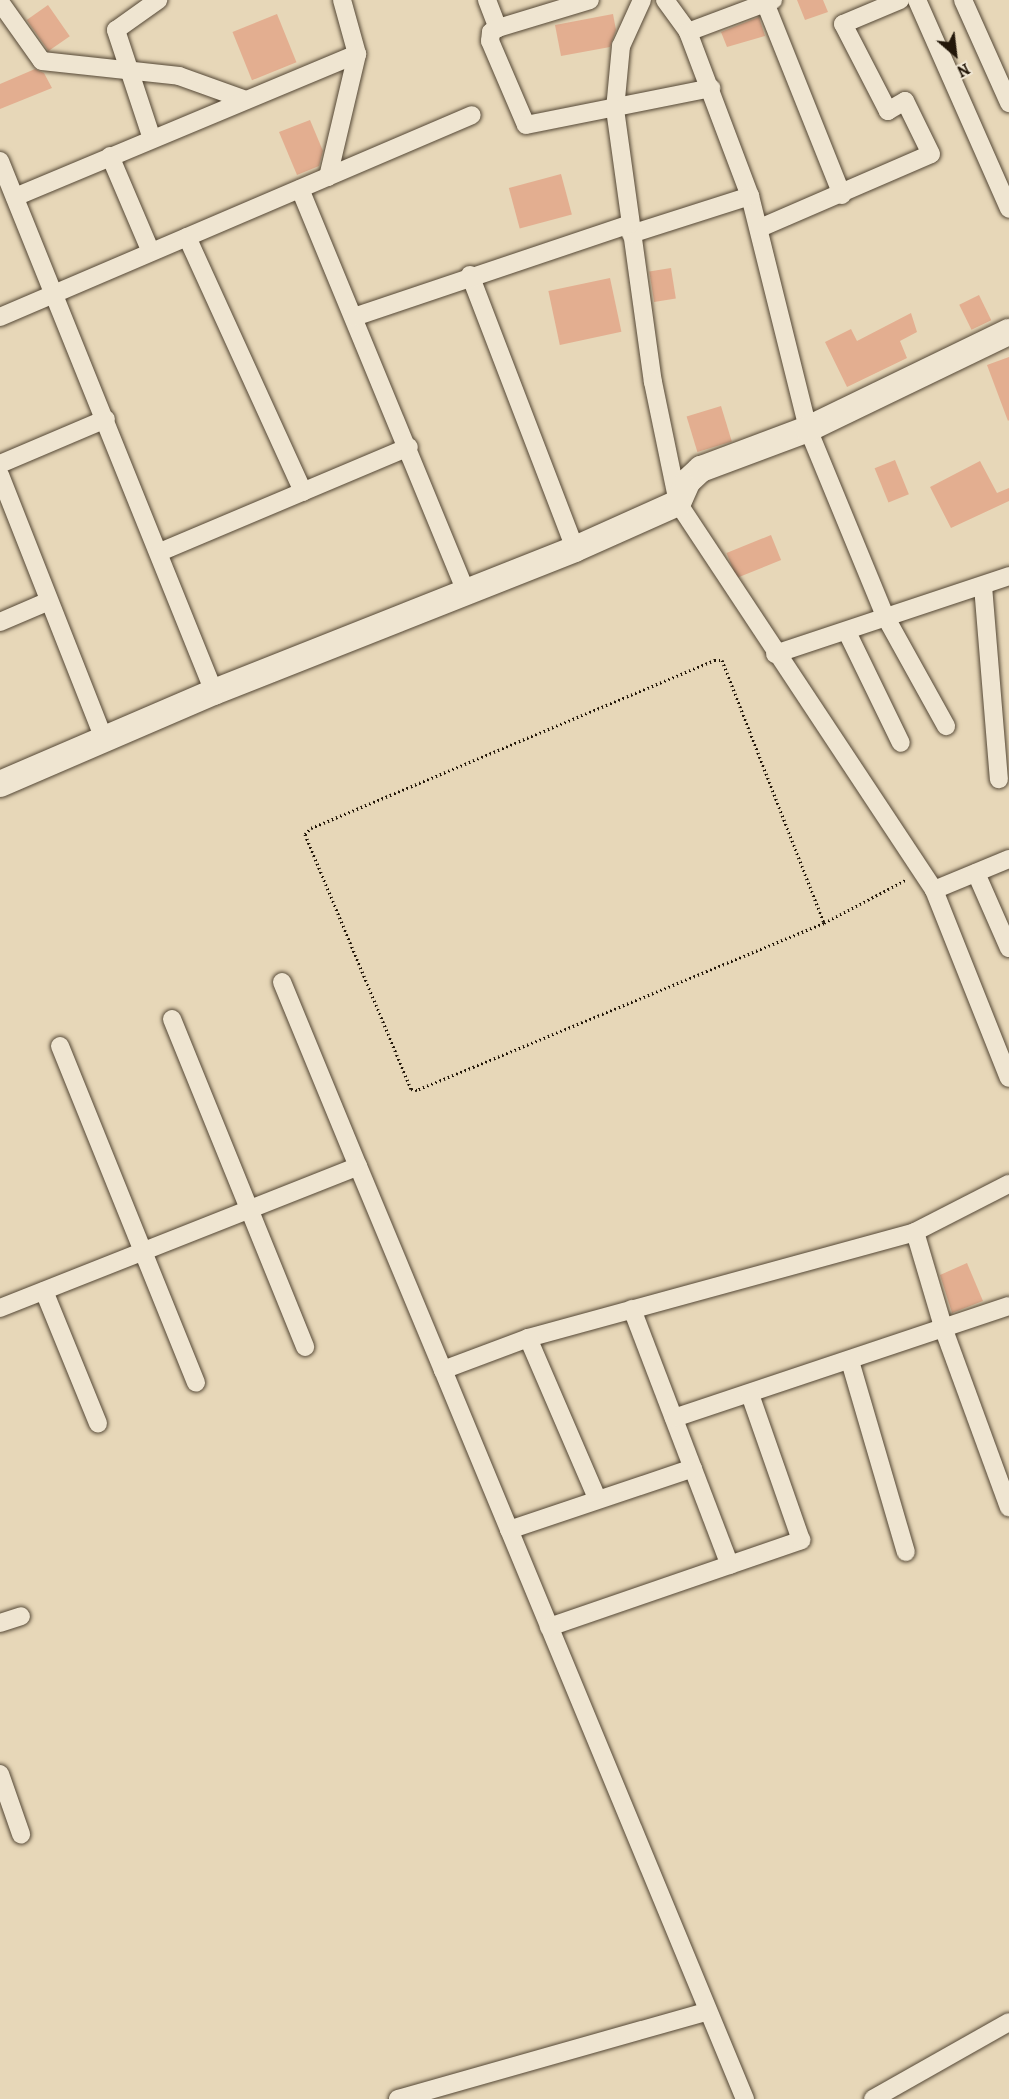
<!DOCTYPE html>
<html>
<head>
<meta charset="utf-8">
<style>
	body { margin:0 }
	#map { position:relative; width:1009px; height:2099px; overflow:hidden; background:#e7d7b8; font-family:Alegreya,serif }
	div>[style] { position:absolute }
	.building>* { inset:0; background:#e3ae90; transform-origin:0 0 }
	.path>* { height:3px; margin-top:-1.5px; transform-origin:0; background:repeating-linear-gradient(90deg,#231709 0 1.5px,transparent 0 4.5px) }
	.roads { filter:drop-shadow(0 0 2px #544735) drop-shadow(0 0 2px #544735) }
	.minor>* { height:18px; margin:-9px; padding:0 9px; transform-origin:9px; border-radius:9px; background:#efe5d1 }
	.secondary>* { height:26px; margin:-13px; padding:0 13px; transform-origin:13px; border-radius:13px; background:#efe5d1 }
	span { translate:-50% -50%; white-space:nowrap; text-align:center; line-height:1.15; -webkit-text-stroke:4.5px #efe5d1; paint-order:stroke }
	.north { position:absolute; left:925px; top:24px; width:60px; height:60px; -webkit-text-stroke:4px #efe5d1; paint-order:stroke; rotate:152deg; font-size:16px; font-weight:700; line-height:24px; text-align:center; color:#231709 }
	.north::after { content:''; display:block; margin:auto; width:21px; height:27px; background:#231709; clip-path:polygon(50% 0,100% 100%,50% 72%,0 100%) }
</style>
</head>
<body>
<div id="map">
	<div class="building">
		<div style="clip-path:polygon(797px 0,823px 0,828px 12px,805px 20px)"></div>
		<div style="left:48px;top:5px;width:38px;height:26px;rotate:55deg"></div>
		<div style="left:277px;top:14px;width:52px;height:48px;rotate:68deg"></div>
		<div style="clip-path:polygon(613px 14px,616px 30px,610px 47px,561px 56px,555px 25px)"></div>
		<div style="clip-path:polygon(759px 17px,765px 36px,727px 47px,721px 32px)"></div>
		<div style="clip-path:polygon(35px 69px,44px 73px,52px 88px,0 109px,0 84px)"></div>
		<div style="clip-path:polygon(310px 120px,323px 151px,319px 166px,297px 175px,279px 132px)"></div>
		<div style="left:561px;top:174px;width:42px;height:54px;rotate:75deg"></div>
		<div style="left:671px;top:268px;width:31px;height:22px;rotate:81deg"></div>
		<div style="left:610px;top:278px;width:55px;height:63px;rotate:78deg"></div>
		<div style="left:979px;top:295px;width:28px;height:22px;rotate:64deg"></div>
		<div style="clip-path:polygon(911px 313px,917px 332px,900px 341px,907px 358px,847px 387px,825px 342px,851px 329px,857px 341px)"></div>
		<div style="clip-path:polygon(1009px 357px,1009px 420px,1008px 421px,987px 365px)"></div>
		<div style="left:721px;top:406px;width:37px;height:36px;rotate:73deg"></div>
		<div style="left:895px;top:460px;width:37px;height:22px;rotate:68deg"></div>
		<div style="clip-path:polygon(980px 461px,997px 493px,1009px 488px,1009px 501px,951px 528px,930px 487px)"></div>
		<div style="left:771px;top:535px;width:27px;height:48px;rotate:68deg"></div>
		<div style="clip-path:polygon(967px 1263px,983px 1301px,952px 1313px,940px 1275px)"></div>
	</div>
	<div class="path">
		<div style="left:824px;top:923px;width:440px;rotate:157.7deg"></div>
		<div style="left:417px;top:1090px;width:6px;rotate:-171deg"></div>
		<div style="left:411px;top:1089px;width:276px;rotate:-112.6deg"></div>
		<div style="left:305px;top:834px;width:8px;rotate:-45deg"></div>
		<div style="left:311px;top:828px;width:437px;rotate:-22.6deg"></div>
		<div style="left:714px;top:660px;width:8px"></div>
		<div style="left:722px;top:660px;width:282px;rotate:68.8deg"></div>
		<div style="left:824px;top:923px;width:94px;rotate:-27.9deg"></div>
	</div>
	<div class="roads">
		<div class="minor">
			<div style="left:487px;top:0;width:30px;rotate:69deg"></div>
			<div style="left:498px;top:28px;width:8px;rotate:150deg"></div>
			<div style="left:491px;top:32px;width:9px;rotate:96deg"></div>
			<div style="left:490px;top:41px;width:91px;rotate:66.8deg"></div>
			<div style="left:526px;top:125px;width:189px;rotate:-11.3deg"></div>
			<div style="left:642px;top:0;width:51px;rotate:114.5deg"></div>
			<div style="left:621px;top:46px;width:63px;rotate:95.4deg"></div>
			<div style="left:615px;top:109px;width:276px;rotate:82.1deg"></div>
			<div style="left:653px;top:382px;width:124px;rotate:78.3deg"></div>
			<div style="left:678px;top:503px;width:464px;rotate:56.5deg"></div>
			<div style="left:934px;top:890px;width:202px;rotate:68.3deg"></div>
			<div style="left:665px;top:0;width:39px;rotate:54deg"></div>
			<div style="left:688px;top:32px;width:175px;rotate:69.3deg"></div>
			<div style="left:750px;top:196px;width:240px;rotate:76deg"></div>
			<div style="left:808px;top:429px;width:202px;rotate:67.6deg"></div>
			<div style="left:885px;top:616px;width:126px;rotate:61deg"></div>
			<div style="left:764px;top:0;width:210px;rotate:68.2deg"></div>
			<div style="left:917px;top:0;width:228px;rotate:66.2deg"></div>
			<div style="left:963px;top:0;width:113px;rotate:65.9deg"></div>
			<div style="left:0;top:2px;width:72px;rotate:54.6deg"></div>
			<div style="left:42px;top:61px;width:138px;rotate:6.2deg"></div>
			<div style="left:179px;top:76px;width:71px;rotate:19.7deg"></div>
			<div style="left:498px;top:28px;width:96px;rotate:-16.9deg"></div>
			<div style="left:688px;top:32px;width:91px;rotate:-20.6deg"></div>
			<div style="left:152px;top:139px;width:115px;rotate:-108.3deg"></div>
			<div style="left:116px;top:30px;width:52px;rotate:-35.5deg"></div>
			<div style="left:110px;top:156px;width:104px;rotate:66.9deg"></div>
			<div style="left:0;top:161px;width:573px;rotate:68.05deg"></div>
			<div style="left:328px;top:177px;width:126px;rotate:-76.7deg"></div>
			<div style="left:357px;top:54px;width:56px;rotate:-105.5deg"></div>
			<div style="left:300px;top:189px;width:436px;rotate:67.6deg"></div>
			<div style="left:15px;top:197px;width:371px;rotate:-22.7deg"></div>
			<div style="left:760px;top:228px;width:186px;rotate:-23.4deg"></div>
			<div style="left:931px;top:154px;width:59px;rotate:-116.1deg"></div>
			<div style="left:905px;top:101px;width:20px;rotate:150deg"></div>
			<div style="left:888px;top:111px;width:98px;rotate:-117.3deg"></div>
			<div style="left:843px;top:24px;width:62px;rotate:-22.8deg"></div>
			<div style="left:631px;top:234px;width:125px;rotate:-17.7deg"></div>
			<div style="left:187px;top:237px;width:280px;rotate:65.5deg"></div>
			<div style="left:470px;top:275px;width:293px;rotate:69deg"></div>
			<div style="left:0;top:317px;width:513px;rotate:-23.17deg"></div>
			<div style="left:354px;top:317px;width:291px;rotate:-18.6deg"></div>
			<div style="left:0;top:464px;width:115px;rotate:-23deg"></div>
			<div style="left:0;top:475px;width:284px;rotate:68.5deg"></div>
			<div style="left:160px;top:552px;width:270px;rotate:-22.9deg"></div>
			<div style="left:983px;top:586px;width:194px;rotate:85.3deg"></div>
			<div style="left:0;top:622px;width:53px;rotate:-23.2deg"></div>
			<div style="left:847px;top:632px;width:123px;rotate:64.1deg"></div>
			<div style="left:775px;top:654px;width:247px;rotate:-18.4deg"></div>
			<div style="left:976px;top:873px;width:82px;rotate:66.3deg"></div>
			<div style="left:934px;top:890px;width:81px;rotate:-22.5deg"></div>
			<div style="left:282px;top:982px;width:199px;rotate:67.6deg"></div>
			<div style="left:172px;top:1019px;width:354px;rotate:67.9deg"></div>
			<div style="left:60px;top:1046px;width:363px;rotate:68deg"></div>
			<div style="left:915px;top:1232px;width:102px;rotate:73.5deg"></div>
			<div style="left:944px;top:1330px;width:189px;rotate:69.9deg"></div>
			<div style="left:44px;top:1291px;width:143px;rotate:67.8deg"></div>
			<div style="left:0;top:1308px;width:385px;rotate:-21.6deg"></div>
			<div style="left:358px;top:1166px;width:221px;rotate:67.4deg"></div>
			<div style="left:443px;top:1370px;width:91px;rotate:-20.6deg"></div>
			<div style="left:528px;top:1338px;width:401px;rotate:-15.3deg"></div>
			<div style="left:915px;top:1232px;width:106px;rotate:-27.1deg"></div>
			<div style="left:632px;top:1309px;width:274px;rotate:69.1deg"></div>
			<div style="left:528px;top:1338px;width:174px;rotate:66.7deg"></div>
			<div style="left:850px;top:1361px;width:199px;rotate:73.7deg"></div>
			<div style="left:443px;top:1370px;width:789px;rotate:67.5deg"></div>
			<div style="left:674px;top:1418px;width:353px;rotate:-18.5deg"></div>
			<div style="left:509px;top:1530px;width:194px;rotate:-18.6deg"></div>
			<div style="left:0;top:1623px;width:22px;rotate:-18deg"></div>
			<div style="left:549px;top:1627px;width:267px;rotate:-19deg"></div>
			<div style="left:801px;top:1540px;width:155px;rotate:-109.3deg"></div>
			<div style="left:0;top:1774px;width:64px;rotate:70.7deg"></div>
			<div style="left:398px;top:2099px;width:322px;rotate:-15.8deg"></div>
			<div style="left:873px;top:2099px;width:156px;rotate:-29.5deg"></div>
		</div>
		<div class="secondary">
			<div style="left:0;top:784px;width:233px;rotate:-23.3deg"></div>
			<div style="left:214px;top:692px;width:388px;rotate:-21.6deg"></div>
			<div style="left:575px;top:549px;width:113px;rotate:-24.1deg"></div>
			<div style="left:678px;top:503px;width:24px;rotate:-66deg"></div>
			<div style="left:688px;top:481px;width:18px;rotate:-43deg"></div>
			<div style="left:701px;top:469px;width:114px;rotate:-20.5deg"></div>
			<div style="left:808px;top:429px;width:223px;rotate:-25.8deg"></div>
		</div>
	</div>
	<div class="north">N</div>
</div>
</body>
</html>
